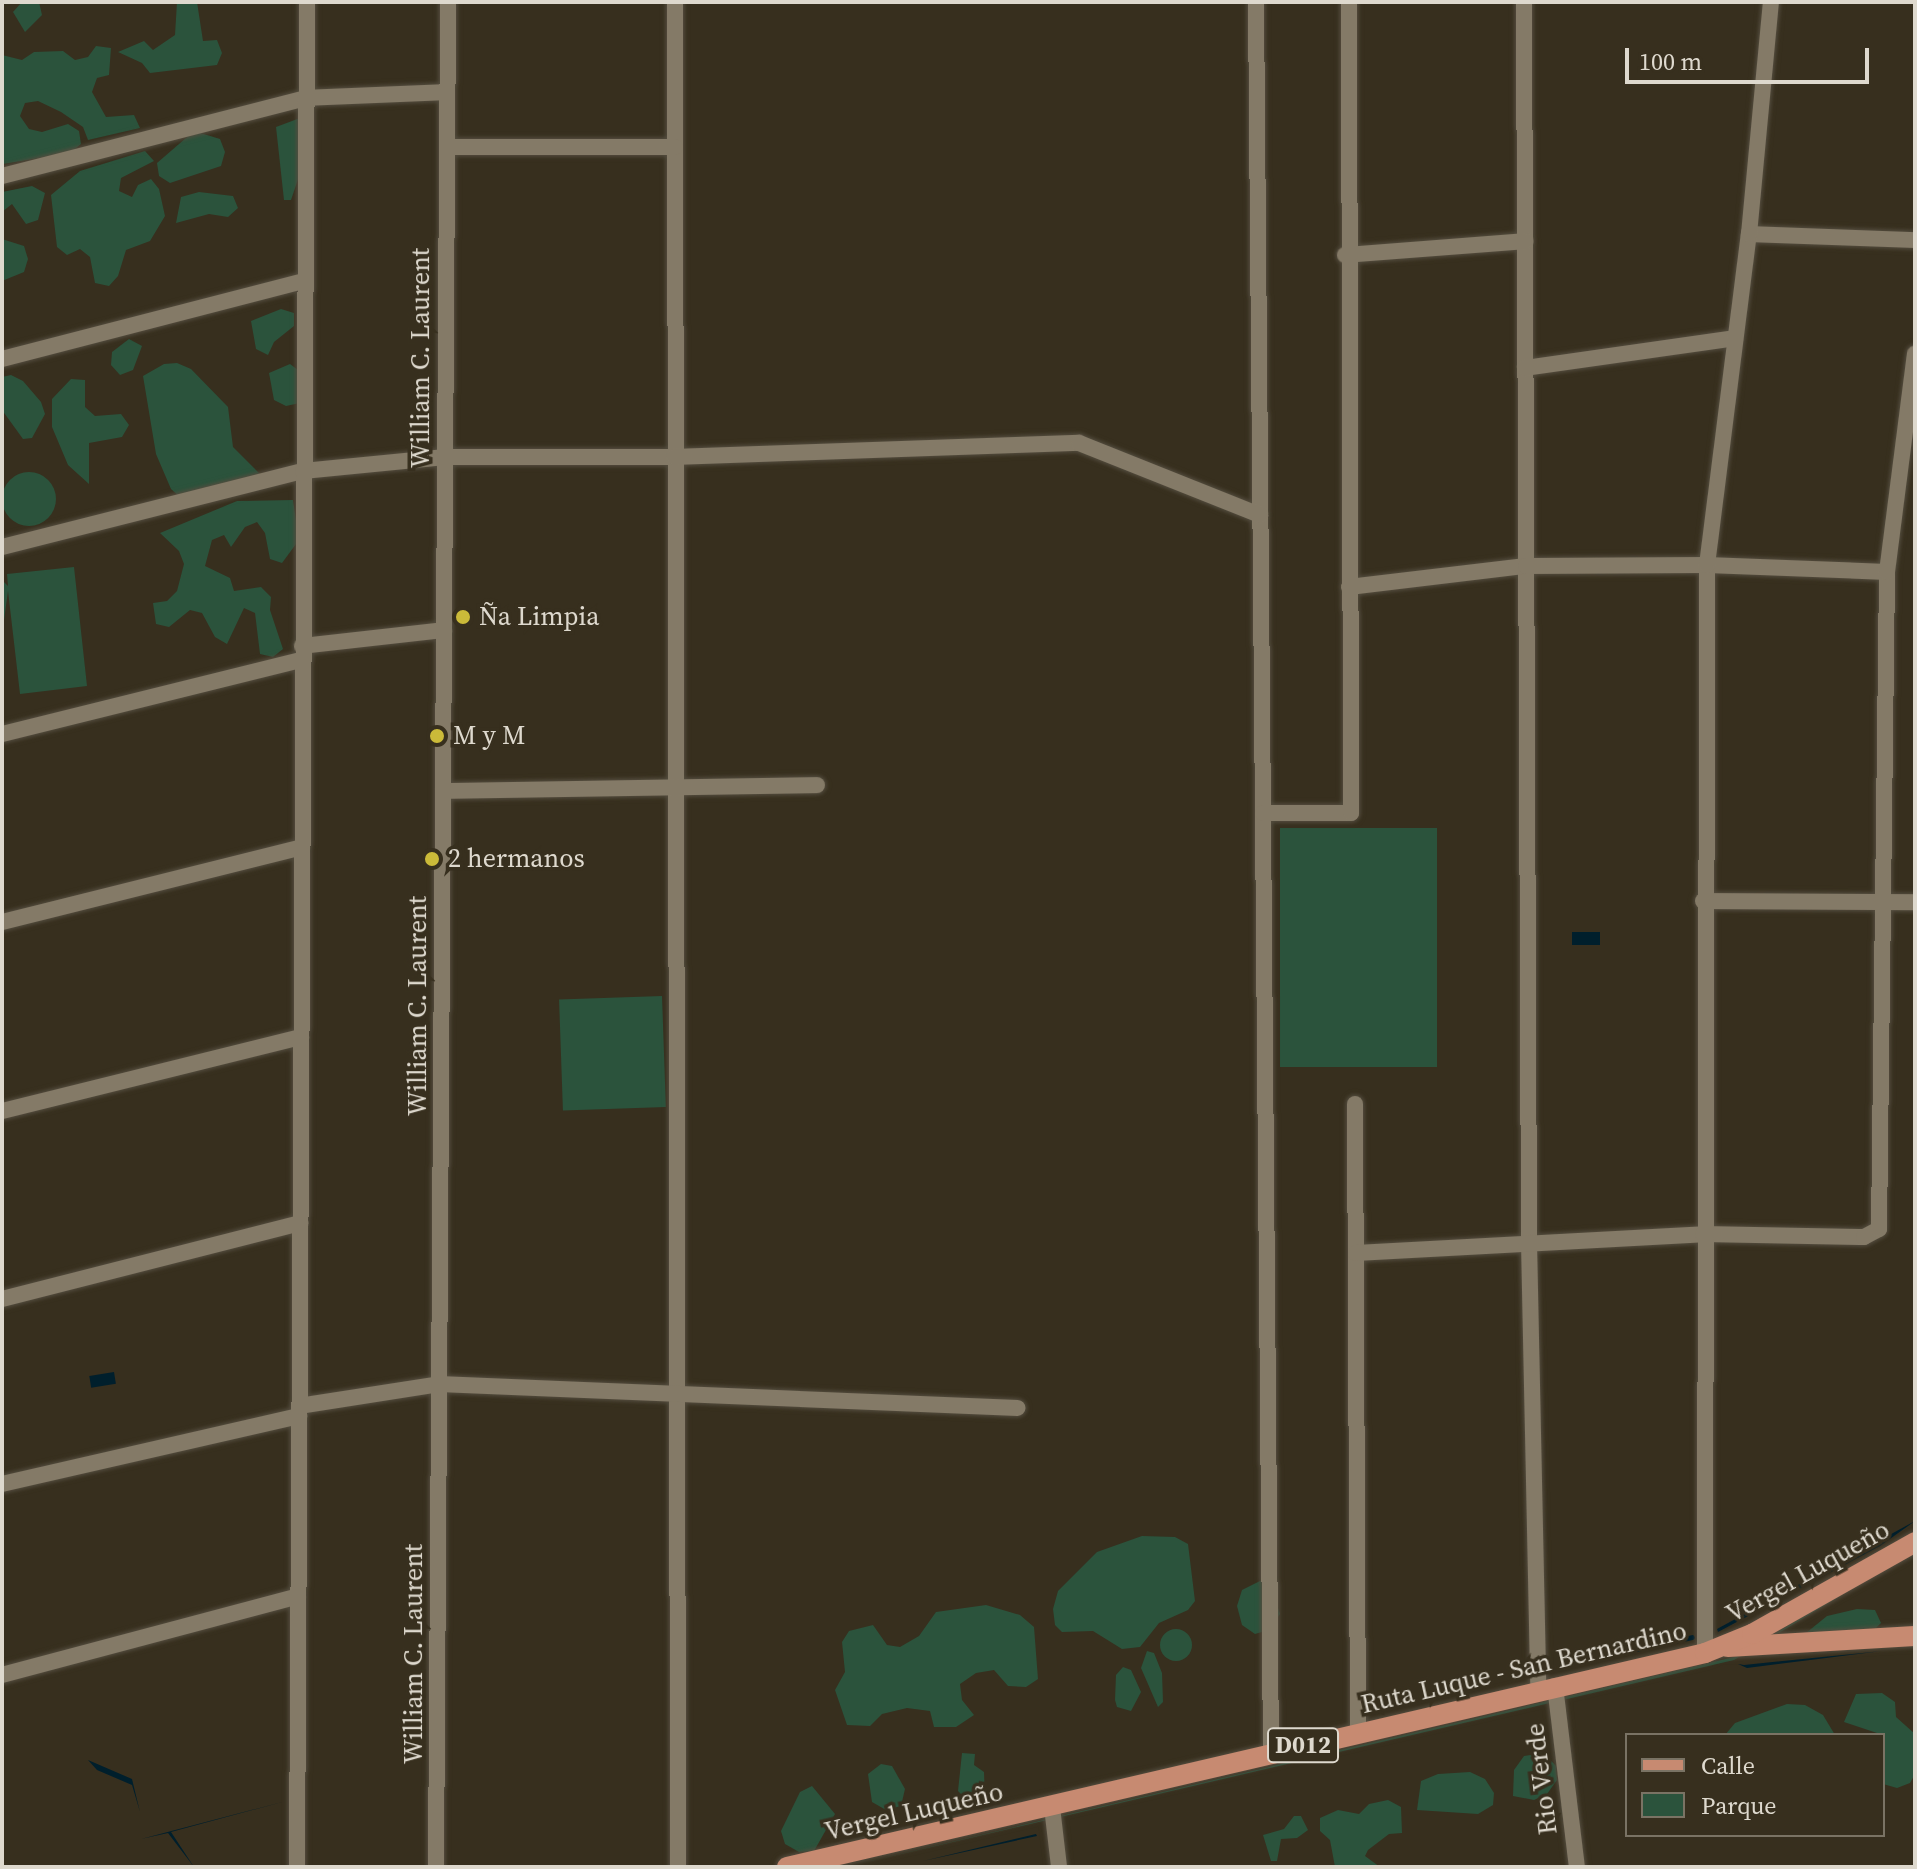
<!DOCTYPE html>
<html>
<head>
<meta charset="utf-8">
<style>
	body { margin:0 }
	#map { position:relative; width:1917px; height:1869px; overflow:hidden; background:#372f1e; font-family:"Source Serif 4",serif }
	div>[style] { position:absolute }
	.green>* { inset:0; background:#2b533c; transform-origin:0 0 }
	.round { border-radius:50% }
	.water>* { inset:0; background:#001f2c; transform-origin:0 0 }
	.stream>* { height:5px; margin:-2.5px; padding:0 2.5px; transform-origin:2.5px; border-radius:2.5px; background:#001f2c }
	.roads { filter:drop-shadow(0 0 2px #544d3f) drop-shadow(0 0 2px #544d3f) }
	.minor>* { height:16px; margin:-8px; padding:0 8px; transform-origin:8px; border-radius:8px; background:#847a67 }
	.major>* { height:20px; margin:-10px; padding:0 10px; transform-origin:10px; border-radius:10px; background:#c78a71 }
	.dots>* { width:22px; height:22px; translate:-50% -50%; box-sizing:border-box; border:4px solid #372f1e; border-radius:50% }
	span { translate:-50% -50%; white-space:nowrap; text-align:center; line-height:1.15; -webkit-text-stroke:7px #372f1e; paint-order:stroke }
	.shield-label span { padding:2px 6px; background:#372f1e; border:2px solid; border-radius:6px; -webkit-text-stroke-width:0 }
	.shield-label { font-size:24px; color:#ded9ce; font-weight:700 }
	.street-label { font-size:26px; color:#ded9ce }
	.poi-label { font-size:26px; color:#ded9ce }
	.left { translate:0 -50%; text-align:left }
	.frame { position:absolute; inset:0; border:4px solid #ded9ce; pointer-events:none }
	.legend { position:absolute; left:1625px; top:1733px; width:260px; height:104px; box-sizing:border-box; background:#372f1e; border:2px solid #7a7364; margin:0; padding:10px 14px; list-style:none; font-size:24px; color:#ded9ce }
	.legend li { display:flex; align-items:center; gap:16px; height:40px }
	.legend b { width:40px; border:2px solid #7a7364 }
	.scale { position:absolute; left:1625px; top:48px; width:244px; height:36px; box-sizing:border-box; border:4px solid #ded9ce; border-top:0; padding-left:10px; font-size:24px; line-height:28px; white-space:nowrap; color:#ded9ce; -webkit-text-stroke:6px #372f1e; paint-order:stroke }
</style>
</head>
<body>
<div id="map">
	<div class="green">
		<div style="clip-path:polygon(22px 2px,39px 2px,42px 15px,25px 32px,13px 12px)"></div>
		<div style="clip-path:polygon(177px 2px,197px 2px,203px 41px,217px 40px,222px 53px,217px 65px,150px 73px,142px 63px,118px 52px,144px 41px,153px 50px,175px 35px)"></div>
		<div style="clip-path:polygon(96px 46px,111px 48px,109px 75px,97px 78px,92px 92px,106px 117px,134px 115px,140px 128px,88px 140px,83px 127px,61px 112px,38px 101px,25px 103px,20px 116px,29px 129px,42px 132px,68px 124px,79px 131px,81px 144px,70px 153px,3px 164px,2px 55px,22px 60px,34px 52px,63px 51px,75px 60px,88px 57px)"></div>
		<div style="clip-path:polygon(300px 118px,309px 147px,291px 200px,284px 200px,276px 127px)"></div>
		<div style="clip-path:polygon(194px 131px,220px 139px,225px 152px,221px 166px,170px 183px,159px 176px,157px 163px)"></div>
		<div style="clip-path:polygon(145px 151px,154px 161px,121px 178px,119px 191px,132px 197px,138px 185px,151px 179px,159px 189px,165px 216px,150px 241px,126px 250px,118px 276px,109px 286px,95px 283px,90px 257px,80px 249px,67px 255px,57px 247px,51px 195px,80px 171px)"></div>
		<div style="clip-path:polygon(32px 186px,45px 193px,38px 220px,26px 224px,12px 204px,2px 212px,2px 192px)"></div>
		<div style="clip-path:polygon(199px 192px,233px 196px,238px 208px,228px 217px,209px 214px,176px 223px,181px 197px)"></div>
		<div style="clip-path:polygon(2px 239px,24px 246px,28px 259px,24px 272px,2px 281px)"></div>
		<div style="clip-path:polygon(281px 309px,294px 313px,294px 326px,274px 342px,268px 355px,256px 349px,251px 321px)"></div>
		<div style="clip-path:polygon(129px 339px,142px 346px,133px 370px,120px 375px,111px 365px,112px 352px)"></div>
		<div style="clip-path:polygon(177px 363px,191px 369px,228px 407px,233px 447px,261px 475px,182px 499px,171px 489px,156px 454px,143px 376px,164px 364px)"></div>
		<div style="clip-path:polygon(290px 364px,302px 373px,300px 403px,286px 406px,274px 400px,269px 373px)"></div>
		<div style="clip-path:polygon(11px 375px,23px 381px,41px 402px,45px 414px,32px 438px,23px 439px,2px 410px,2px 377px)"></div>
		<div style="clip-path:polygon(71px 379px,85px 380px,85px 407px,95px 416px,121px 414px,129px 425px,122px 437px,89px 443px,89px 484px,68px 465px,52px 427px,52px 399px)"></div>
		<div class="round" style="left:2px;top:472px;width:54px;height:54px"></div>
		<div style="clip-path:polygon(293px 500px,299px 540px,282px 563px,270px 559px,265px 533px,257px 522px,245px 527px,231px 547px,224px 535px,212px 540px,205px 566px,230px 578px,234px 591px,261px 587px,271px 597px,270px 610px,283px 649px,273px 657px,260px 654px,255px 613px,244px 608px,227px 644px,215px 637px,202px 613px,190px 610px,169px 627px,156px 624px,153px 603px,167px 601px,177px 591px,184px 564px,179px 551px,160px 533px,237px 501px)"></div>
		<div style="clip-path:polygon(74px 567px,87px 686px,20px 694px,8px 591px,2px 635px,2px 580px,8px 586px,7px 574px)"></div>
		<div style="left:1280px;top:828px;width:157px;height:239px"></div>
		<div style="left:662px;top:996px;width:111px;height:103px;rotate:88deg"></div>
		<div style="clip-path:polygon(1142px 1536px,1175px 1537px,1188px 1544px,1195px 1601px,1188px 1610px,1159px 1623px,1140px 1647px,1122px 1649px,1093px 1631px,1062px 1632px,1055px 1625px,1053px 1609px,1058px 1591px,1097px 1552px)"></div>
		<div style="clip-path:polygon(1915px 1551px,1734px 1660px,845px 1867px,1734px 1657px)"></div>
		<div style="clip-path:polygon(1268px 1577px,1280px 1614px,1269px 1630px,1255px 1634px,1242px 1625px,1237px 1606px,1242px 1590px)"></div>
		<div style="clip-path:polygon(986px 1605px,1020px 1615px,1034px 1627px,1038px 1679px,1026px 1687px,1008px 1686px,994px 1670px,976px 1673px,960px 1684px,962px 1700px,974px 1715px,956px 1727px,934px 1727px,930px 1711px,907px 1708px,882px 1714px,870px 1726px,847px 1725px,835px 1690px,845px 1672px,842px 1642px,849px 1631px,873px 1625px,887px 1645px,900px 1647px,919px 1636px,936px 1612px)"></div>
		<div style="clip-path:polygon(1857px 1609px,1875px 1610px,1881px 1623px,1876px 1628px,1806px 1633px,1827px 1616px)"></div>
		<div class="round" style="left:1160px;top:1629px;width:32px;height:32px"></div>
		<div style="clip-path:polygon(1147px 1651px,1154px 1653px,1162px 1673px,1163px 1702px,1158px 1707px,1141px 1668px)"></div>
		<div style="clip-path:polygon(1123px 1667px,1131px 1670px,1141px 1692px,1131px 1711px,1117px 1707px,1115px 1700px,1116px 1675px)"></div>
		<div style="clip-path:polygon(1882px 1693px,1895px 1702px,1896px 1717px,1915px 1734px,1915px 1774px,1910px 1783px,1897px 1788px,1883px 1784px,1883px 1735px,1844px 1722px,1856px 1694px)"></div>
		<div style="clip-path:polygon(1787px 1704px,1805px 1705px,1823px 1715px,1835px 1735px,1725px 1735px,1735px 1723px)"></div>
		<div style="clip-path:polygon(962px 1753px,975px 1754px,974px 1765px,984px 1772px,985px 1798px,966px 1799px,958px 1791px)"></div>
		<div style="clip-path:polygon(1544px 1753px,1556px 1766px,1557px 1780px,1547px 1794px,1534px 1800px,1513px 1796px,1514px 1770px,1524px 1756px)"></div>
		<div style="clip-path:polygon(881px 1764px,892px 1766px,905px 1789px,901px 1806px,886px 1810px,872px 1802px,868px 1774px)"></div>
		<div style="clip-path:polygon(1470px 1772px,1485px 1779px,1494px 1793px,1493px 1805px,1478px 1814px,1417px 1810px,1421px 1781px,1438px 1774px)"></div>
		<div style="clip-path:polygon(812px 1786px,835px 1814px,814px 1851px,799px 1852px,785px 1844px,781px 1831px,800px 1792px)"></div>
		<div style="clip-path:polygon(1388px 1800px,1401px 1807px,1402px 1833px,1389px 1834px,1368px 1850px,1365px 1856px,1380px 1867px,1335px 1867px,1330px 1840px,1320px 1831px,1320px 1818px,1338px 1810px,1359px 1814px,1369px 1804px)"></div>
		<div style="clip-path:polygon(1294px 1816px,1301px 1816px,1308px 1830px,1297px 1838px,1281px 1839px,1277px 1861px,1271px 1861px,1263px 1835px,1284px 1829px)"></div>
	</div>
	<div class="water">
		<div style="left:1572px;top:932px;width:28px;height:13px"></div>
		<div style="left:114px;top:1372px;width:12px;height:25px;rotate:81deg"></div>
		<div style="clip-path:polygon(1915px 1521px,1880px 1546px,1718px 1632px,1717px 1629px)"></div>
		<div style="clip-path:polygon(1882px 1651px,1747px 1668px,1738px 1664px,1744px 1665px)"></div>
		<div style="clip-path:polygon(88px 1760px,132px 1779px,140px 1812px,132px 1785px,97px 1770px)"></div>
		<div style="clip-path:polygon(286px 1801px,171px 1832px,194px 1867px,168px 1833px,141px 1839px)"></div>
		<div style="clip-path:polygon(1036px 1834px,1037px 1836px,923px 1861px)"></div>
	</div>
	<div class="stream">
		<div style="left:1637px;top:1649px;width:56px;rotate:-12.3deg"></div>
	</div>
	<div class="roads">
		<div class="minor">
			<div style="left:675px;top:2px;width:1865px;rotate:89.91deg"></div>
			<div style="left:1256px;top:2px;width:1751px;rotate:89.51deg"></div>
			<div style="left:1524px;top:2px;width:1240px;rotate:89.77deg"></div>
			<div style="left:1529px;top:1242px;width:447px;rotate:88.8deg"></div>
			<div style="left:447px;top:147px;width:228px"></div>
			<div style="left:2px;top:176px;width:313px;rotate:-14.4deg"></div>
			<div style="left:305px;top:98px;width:142px;rotate:-2.4deg"></div>
			<div style="left:1749px;top:234px;width:166px;rotate:2.1deg"></div>
			<div style="left:1345px;top:255px;width:181px;rotate:-4.4deg"></div>
			<div style="left:2px;top:359px;width:312px;rotate:-14.5deg"></div>
			<div style="left:1525px;top:368px;width:212px;rotate:-8.1deg"></div>
			<div style="left:2px;top:547px;width:310px;rotate:-14.2deg"></div>
			<div style="left:303px;top:471px;width:143px;rotate:-5.6deg"></div>
			<div style="left:445px;top:457px;width:229px"></div>
			<div style="left:674px;top:457px;width:405px;rotate:-2deg"></div>
			<div style="left:1079px;top:443px;width:195px;rotate:21.7deg"></div>
			<div style="left:1349px;top:587px;width:178px;rotate:-6.8deg"></div>
			<div style="left:1526px;top:566px;width:181px;rotate:-0.3deg"></div>
			<div style="left:1707px;top:565px;width:180px;rotate:2.2deg"></div>
			<div style="left:302px;top:646px;width:143px;rotate:-6.4deg"></div>
			<div style="left:2px;top:734px;width:309px;rotate:-13.9deg"></div>
			<div style="left:443px;top:791px;width:374px;rotate:-0.9deg"></div>
			<div style="left:1263px;top:813px;width:88px"></div>
			<div style="left:1351px;top:813px;width:811px;rotate:-90.14deg"></div>
			<div style="left:1703px;top:901px;width:212px;rotate:0.3deg"></div>
			<div style="left:2px;top:922px;width:309px;rotate:-14deg"></div>
			<div style="left:1355px;top:1104px;width:628px;rotate:89.73deg"></div>
			<div style="left:2px;top:1111px;width:308px;rotate:-13.9deg"></div>
			<div style="left:1356px;top:1253px;width:348px;rotate:-3.1deg"></div>
			<div style="left:1703px;top:1234px;width:161px;rotate:1.1deg"></div>
			<div style="left:1864px;top:1237px;width:17px;rotate:-28deg"></div>
			<div style="left:1879px;top:1229px;width:657px;rotate:-89.3deg"></div>
			<div style="left:1887px;top:572px;width:220px;rotate:-82.7deg"></div>
			<div style="left:2px;top:1299px;width:308px;rotate:-14.3deg"></div>
			<div style="left:299px;top:1406px;width:142px;rotate:-8.9deg"></div>
			<div style="left:439px;top:1384px;width:579px;rotate:2.37deg"></div>
			<div style="left:2px;top:1484px;width:305px;rotate:-12.9deg"></div>
			<div style="left:1705px;top:1653px;width:1088px;rotate:-89.89deg"></div>
			<div style="left:1707px;top:565px;width:334px;rotate:-82.8deg"></div>
			<div style="left:1749px;top:234px;width:233px;rotate:-84.6deg"></div>
			<div style="left:2px;top:1675px;width:306px;rotate:-14.9deg"></div>
			<div style="left:1555px;top:1686px;width:182px;rotate:83.1deg"></div>
			<div style="left:1052px;top:1807px;width:60px;rotate:83.3deg"></div>
			<div style="left:297px;top:1867px;width:1865px;rotate:-89.69deg"></div>
			<div style="left:436px;top:1867px;width:1865px;rotate:-89.63deg"></div>
		</div>
		<div class="major">
			<div style="left:1728px;top:1647px;width:187px;rotate:-3.4deg"></div>
			<div style="left:787px;top:1867px;width:943px;rotate:-13.12deg"></div>
			<div style="left:1705px;top:1653px;width:51px;rotate:-22deg"></div>
			<div style="left:1752px;top:1634px;width:187px;rotate:-29.4deg"></div>
		</div>
	</div>
	<div class="dots">
		<div style="left:463px;top:617px;background:#cbba39"></div>
		<div style="left:437px;top:736px;background:#cbba39"></div>
		<div style="left:432px;top:859px;background:#cbba39"></div>
	</div>
	<div class="shield-label">
		<span style="left:1303px;top:1745px">D012</span>
	</div>
	<div class="street-label">
		<span style="left:421px;top:358px;rotate:-90deg">William C. Laurent</span>
		<span style="left:418px;top:1006px;rotate:-90deg">William C. Laurent</span>
		<span style="left:1808px;top:1572px;rotate:-29deg">Vergel Luqueño</span>
		<span style="left:414px;top:1654px;rotate:-90deg">William C. Laurent</span>
		<span style="left:1524px;top:1668px;rotate:-13deg">Ruta Luque - San Bernardino</span>
		<span style="left:1542px;top:1779px;rotate:-97deg">Rio Verde</span>
		<span style="left:914px;top:1812px;rotate:-13deg">Vergel Luqueño</span>
	</div>
	<div class="poi-label">
		<span class="left" style="left:479px;top:617px">Ña Limpia</span>
		<span class="left" style="left:453px;top:736px">M y M</span>
		<span class="left" style="left:448px;top:859px">2 hermanos</span>
	</div>
	<div class="frame"></div>
	<ul class="legend">
	<li><b style="height:10px;background:#c78a71"></b>Calle</li>
	<li><b style="height:22px;background:#2b533c"></b>Parque</li>
	</ul>
	<div class="scale">100 m</div>
</div>
</body>
</html>
